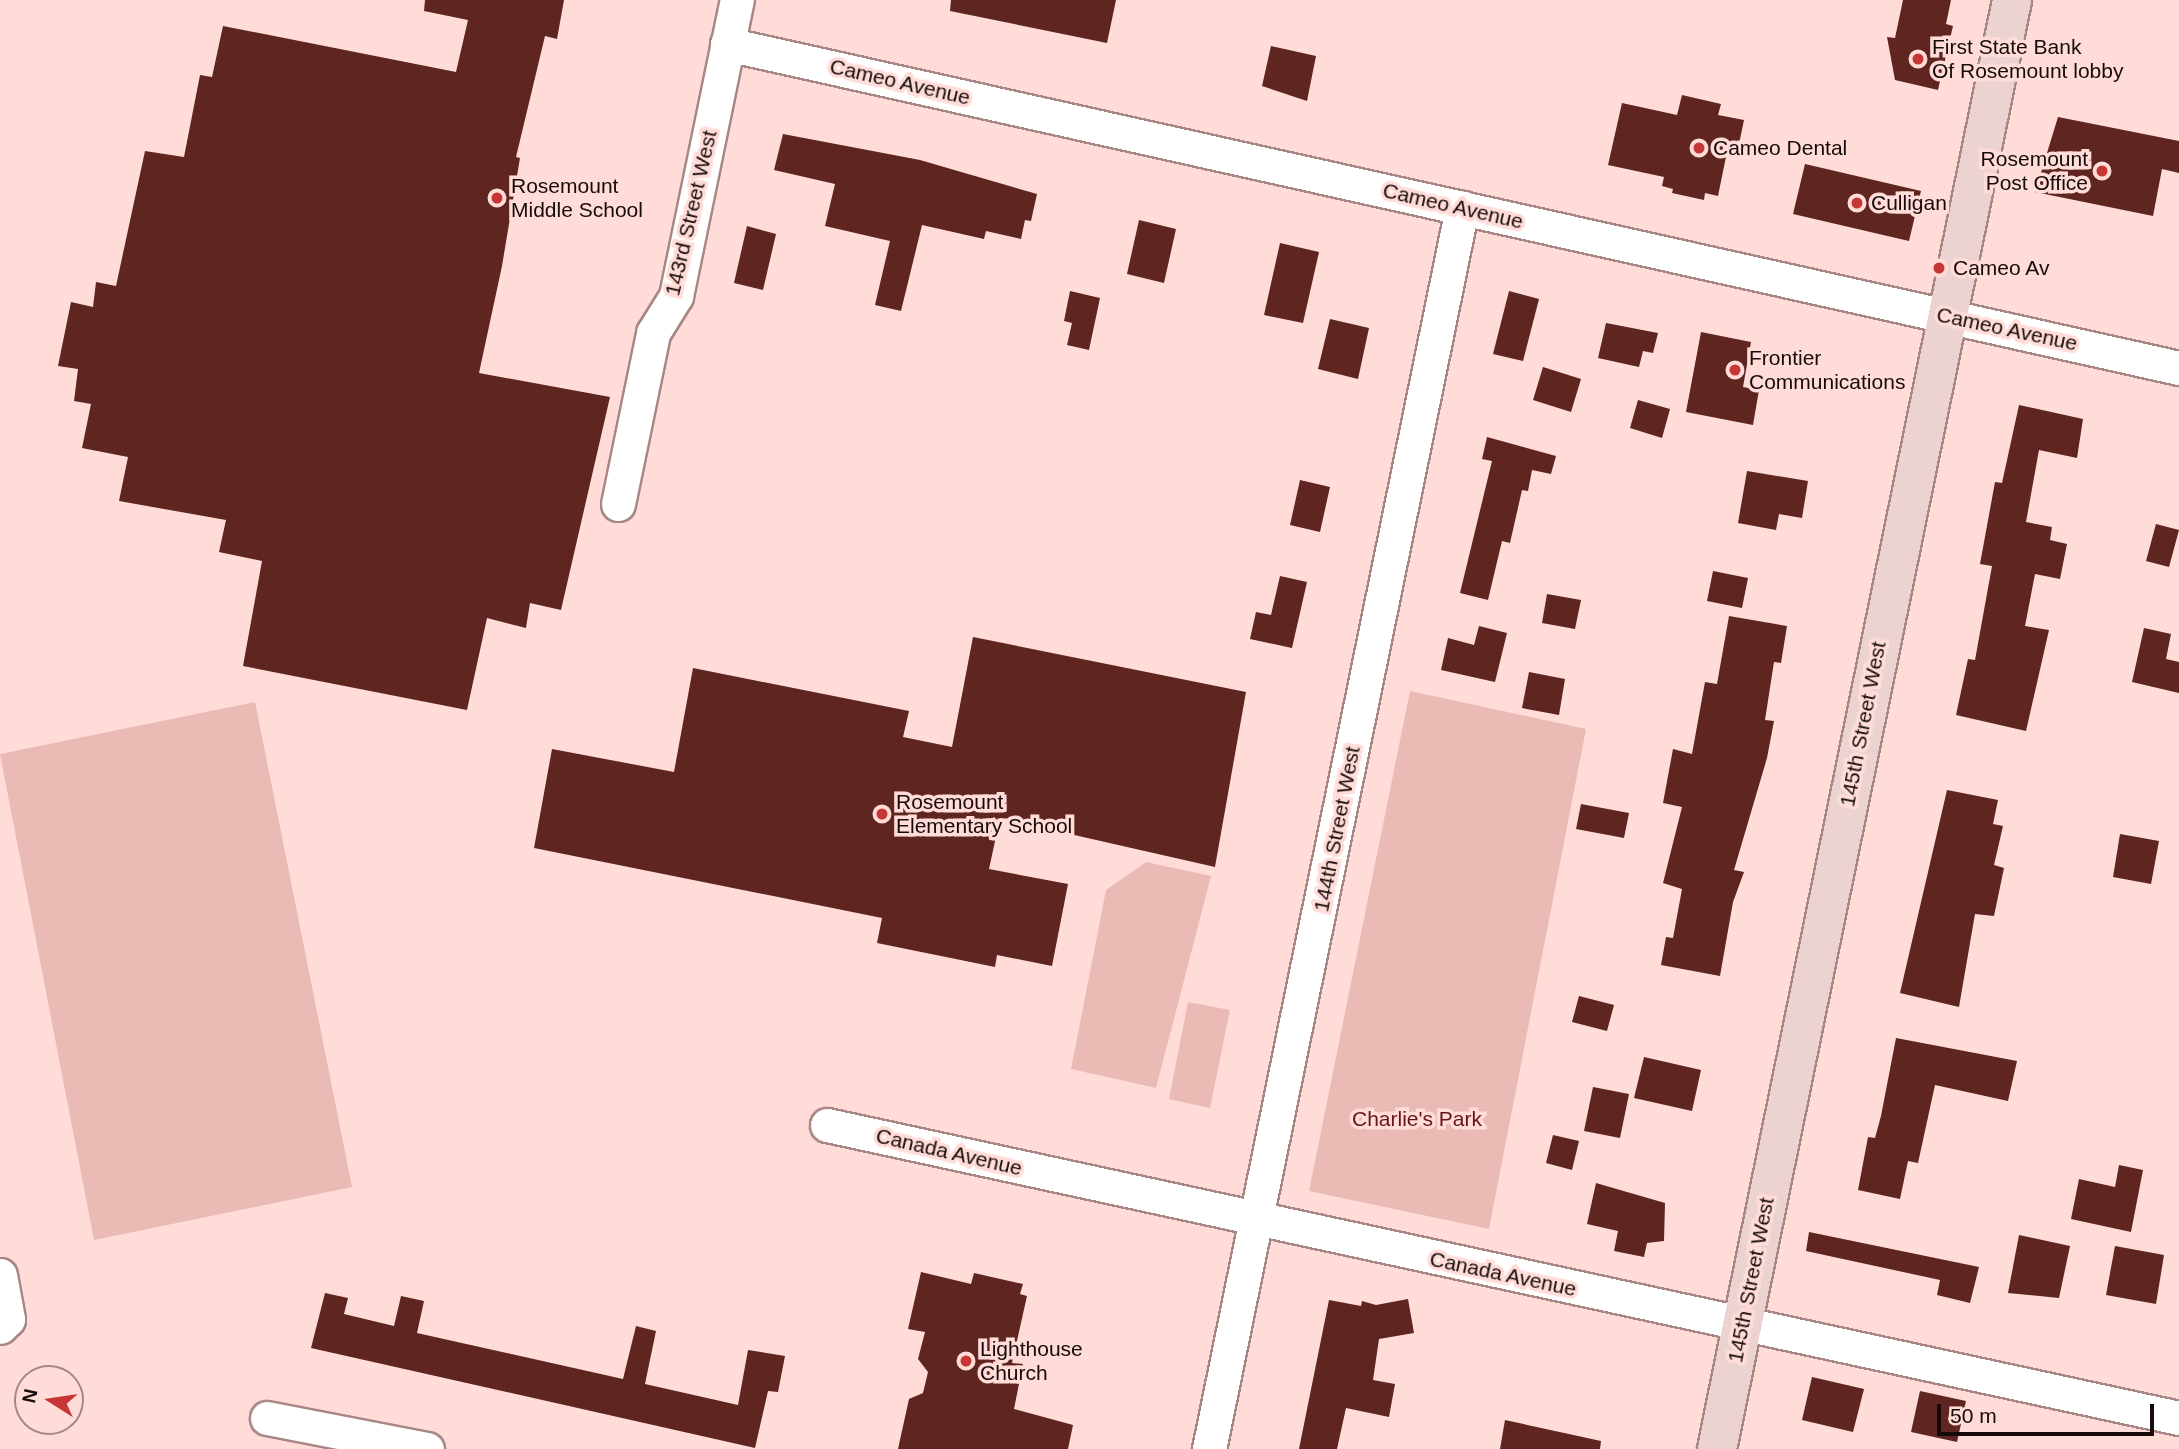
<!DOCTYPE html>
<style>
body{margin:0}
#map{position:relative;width:2179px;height:1449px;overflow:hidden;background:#ffdcd8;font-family:Helvetica,sans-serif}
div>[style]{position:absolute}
.green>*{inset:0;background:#eabab4}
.building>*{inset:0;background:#5e2521}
.roads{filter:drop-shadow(2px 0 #a78784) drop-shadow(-2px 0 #a78784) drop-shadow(0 2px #a78784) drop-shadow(0 -2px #a78784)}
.street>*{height:33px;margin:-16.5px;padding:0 16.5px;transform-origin:16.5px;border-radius:16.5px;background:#fff}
.secondary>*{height:38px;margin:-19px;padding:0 19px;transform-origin:19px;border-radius:19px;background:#ecd3d1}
.dots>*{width:19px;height:19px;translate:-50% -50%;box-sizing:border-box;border:4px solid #ffdcd8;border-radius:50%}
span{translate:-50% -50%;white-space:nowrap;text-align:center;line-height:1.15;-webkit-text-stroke:7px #ffdcd8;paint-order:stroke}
.poi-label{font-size:21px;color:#160b0a}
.left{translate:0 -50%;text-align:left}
.right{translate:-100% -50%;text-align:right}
.street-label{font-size:21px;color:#160b0a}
.park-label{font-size:21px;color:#671616}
.north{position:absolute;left:14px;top:1365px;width:70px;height:70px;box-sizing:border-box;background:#ffdcd8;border:2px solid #a28886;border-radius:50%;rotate:282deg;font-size:19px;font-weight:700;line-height:28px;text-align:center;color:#160b0a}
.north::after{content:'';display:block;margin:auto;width:24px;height:32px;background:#c53635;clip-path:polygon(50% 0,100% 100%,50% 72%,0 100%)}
.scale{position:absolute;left:1937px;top:1404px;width:217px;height:32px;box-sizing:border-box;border:4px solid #160b0a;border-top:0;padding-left:9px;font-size:21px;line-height:24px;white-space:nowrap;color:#160b0a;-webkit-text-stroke:5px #ffdcd8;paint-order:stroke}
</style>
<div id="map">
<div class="green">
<div style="clip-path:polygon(1410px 691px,1586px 729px,1489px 1229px,1309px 1191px)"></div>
<div style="clip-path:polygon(255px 702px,352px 1187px,94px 1240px,0 754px)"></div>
<div style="clip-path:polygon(1146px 862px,1211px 876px,1156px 1088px,1071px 1069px,1106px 890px)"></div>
<div style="clip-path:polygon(1188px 1002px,1230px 1010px,1210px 1108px,1169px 1099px)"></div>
</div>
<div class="building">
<div style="clip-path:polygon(425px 0,564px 0,557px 39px,545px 36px,516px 157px,520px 158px,502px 266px,479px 373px,610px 397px,561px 610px,530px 603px,526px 628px,487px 618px,467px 710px,243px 666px,262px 561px,219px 552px,226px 520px,119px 501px,128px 457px,82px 448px,91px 404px,74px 401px,78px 369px,58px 366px,71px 302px,93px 307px,96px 282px,116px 286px,145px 151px,184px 157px,200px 75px,212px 77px,223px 26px,456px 72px,468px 20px,424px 11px)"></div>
<div style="clip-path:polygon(951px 0,1116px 0,1107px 43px,950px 11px)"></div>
<div style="clip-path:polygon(1903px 0,1951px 0,1946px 24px,1953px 26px,1938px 90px,1895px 80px,1887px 37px,1895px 38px)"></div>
<div style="clip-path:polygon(1271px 46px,1316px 56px,1307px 101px,1262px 86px)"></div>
<div style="clip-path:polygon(1682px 95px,1721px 104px,1718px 115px,1744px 120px,1738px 149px,1728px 147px,1718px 196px,1705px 193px,1704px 200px,1672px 193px,1673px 189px,1662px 186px,1664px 177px,1608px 165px,1622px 103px,1677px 115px)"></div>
<div style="clip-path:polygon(2058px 117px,2179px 141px,2179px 173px,2162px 169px,2153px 216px,2035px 192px)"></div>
<div style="clip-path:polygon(783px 134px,920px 160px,1037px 194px,1031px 221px,1025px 220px,1021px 239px,986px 231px,984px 239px,922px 225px,901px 311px,875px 305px,890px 241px,825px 226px,835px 184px,774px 170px)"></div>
<div style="clip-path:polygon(1805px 164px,1921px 191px,1909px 241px,1793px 214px)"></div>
<div style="clip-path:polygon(1139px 220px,1176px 229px,1164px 283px,1127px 274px)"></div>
<div style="clip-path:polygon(747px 226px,776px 234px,763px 290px,734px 283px)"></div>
<div style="clip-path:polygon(1280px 243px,1319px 252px,1303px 323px,1264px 315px)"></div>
<div style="clip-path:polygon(1070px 291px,1100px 298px,1089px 350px,1067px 345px,1072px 323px,1064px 321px)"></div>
<div style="clip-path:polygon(1509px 291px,1539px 299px,1523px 361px,1493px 354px)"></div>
<div style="clip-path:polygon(1330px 319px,1369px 328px,1358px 379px,1318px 369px)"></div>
<div style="clip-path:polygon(1606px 323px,1658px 333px,1653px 353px,1643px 351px,1639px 367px,1598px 358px)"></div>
<div style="clip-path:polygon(1701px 332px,1751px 342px,1743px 387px,1759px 390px,1753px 425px,1686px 412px)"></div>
<div style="clip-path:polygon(1543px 367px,1581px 379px,1571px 412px,1533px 400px)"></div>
<div style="clip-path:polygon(1638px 400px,1670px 409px,1662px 438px,1630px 428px)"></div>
<div style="clip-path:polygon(2019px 405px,2083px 419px,2077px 458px,2039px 450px,2026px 522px,2052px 527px,2050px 540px,2067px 544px,2060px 579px,2035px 574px,2025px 626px,2049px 630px,2026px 731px,1956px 715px,1968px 659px,1975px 660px,1992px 566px,1980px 564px,1995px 482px,2002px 483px)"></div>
<div style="clip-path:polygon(1487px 437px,1556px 456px,1551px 474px,1532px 470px,1528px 491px,1522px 490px,1510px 543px,1502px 541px,1488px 600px,1460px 593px,1492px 461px,1482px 459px)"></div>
<div style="clip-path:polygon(1747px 471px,1808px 481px,1802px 518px,1779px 514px,1776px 530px,1738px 523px)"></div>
<div style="clip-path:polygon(1300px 480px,1330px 487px,1320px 532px,1290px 525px)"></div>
<div style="clip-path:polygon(2156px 524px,2179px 530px,2169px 567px,2146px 561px)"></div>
<div style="clip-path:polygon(1713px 571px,1748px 578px,1742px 608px,1707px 601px)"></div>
<div style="clip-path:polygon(1280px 576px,1307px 582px,1292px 648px,1250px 639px,1256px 612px,1271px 615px)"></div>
<div style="clip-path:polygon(1547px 594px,1581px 600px,1575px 629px,1542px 623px)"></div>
<div style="clip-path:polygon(1729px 616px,1787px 626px,1781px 663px,1774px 662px,1765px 720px,1774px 721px,1767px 758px,1734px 870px,1744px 872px,1733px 902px,1720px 976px,1661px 965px,1666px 937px,1673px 938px,1682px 889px,1663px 883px,1682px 807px,1663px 803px,1673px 749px,1692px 754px,1705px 682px,1717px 684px)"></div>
<div style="clip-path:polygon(1479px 626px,1507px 633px,1495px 682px,1441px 670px,1448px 638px,1474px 645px)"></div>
<div style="clip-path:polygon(2144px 628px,2171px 634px,2166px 659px,2179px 662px,2179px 693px,2132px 682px)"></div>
<div style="clip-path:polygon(973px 637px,1246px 692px,1215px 867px,1000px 818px,989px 869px,1068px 884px,1052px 966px,997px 955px,995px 967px,877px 943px,882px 918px,534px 848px,552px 749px,674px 772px,693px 668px,909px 711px,903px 737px,952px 747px)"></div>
<div style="clip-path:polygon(1529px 672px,1565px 679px,1559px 715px,1522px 708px)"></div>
<div style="clip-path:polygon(1947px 790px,1998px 800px,1993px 824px,2003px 826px,1994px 865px,2004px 868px,1994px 916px,1975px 914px,1959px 1007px,1900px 993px)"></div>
<div style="clip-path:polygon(1581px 804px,1629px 813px,1624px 838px,1576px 829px)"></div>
<div style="clip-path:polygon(2120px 834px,2159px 841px,2151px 884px,2113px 877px)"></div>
<div style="clip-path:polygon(1579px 996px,1614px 1005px,1607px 1031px,1572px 1022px)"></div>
<div style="clip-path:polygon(1896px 1038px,2017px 1061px,2008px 1101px,1935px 1085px,1918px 1163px,1908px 1161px,1900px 1199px,1858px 1190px,1868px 1137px,1875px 1138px,1881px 1116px)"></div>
<div style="clip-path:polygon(1644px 1057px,1701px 1070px,1692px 1111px,1634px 1098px)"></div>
<div style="clip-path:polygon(1593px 1087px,1629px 1094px,1620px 1138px,1584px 1131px)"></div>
<div style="clip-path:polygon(1553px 1135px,1579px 1141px,1572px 1170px,1546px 1163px)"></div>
<div style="clip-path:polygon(2119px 1165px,2143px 1170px,2131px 1232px,2071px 1219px,2079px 1179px,2115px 1187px)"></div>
<div style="clip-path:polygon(1596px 1183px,1665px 1203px,1664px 1241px,1647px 1243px,1644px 1257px,1614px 1251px,1618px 1231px,1587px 1224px)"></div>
<div style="clip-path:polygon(1809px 1232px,1979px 1267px,1970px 1303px,1937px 1295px,1940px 1280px,1806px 1251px)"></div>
<div style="clip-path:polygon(2019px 1235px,2070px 1246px,2059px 1298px,2008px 1293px)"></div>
<div style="clip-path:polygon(2115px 1246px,2164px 1255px,2156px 1304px,2106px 1295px)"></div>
<div style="clip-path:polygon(921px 1272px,971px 1284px,974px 1273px,1023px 1284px,1020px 1294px,1027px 1296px,1012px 1363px,1023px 1364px,1014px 1409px,1073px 1425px,1068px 1449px,898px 1449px,909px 1399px,923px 1393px,928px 1372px,918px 1359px,925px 1332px,908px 1329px)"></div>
<div style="clip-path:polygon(325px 1293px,348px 1298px,344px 1314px,394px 1326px,401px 1296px,424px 1301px,417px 1333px,623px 1379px,636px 1326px,656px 1331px,645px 1384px,738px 1405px,748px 1350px,785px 1356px,778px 1392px,768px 1391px,755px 1448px,311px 1348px)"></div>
<div style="clip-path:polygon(1408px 1299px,1414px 1333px,1379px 1339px,1373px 1380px,1395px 1384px,1389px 1417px,1346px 1408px,1337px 1449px,1299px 1449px,1329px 1300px,1361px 1306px,1362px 1301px,1376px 1305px)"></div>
<div style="clip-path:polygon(1812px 1377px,1864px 1389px,1853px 1432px,1802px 1420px)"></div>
<div style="clip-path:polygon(1920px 1391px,1966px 1401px,1957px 1442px,1911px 1432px)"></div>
<div style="clip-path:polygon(1505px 1420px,1601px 1441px,1600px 1449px,1500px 1449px)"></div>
</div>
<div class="roads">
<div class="street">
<div style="left:727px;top:44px;width:1488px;rotate:12.58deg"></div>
<div style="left:618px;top:504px;width:175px;rotate:-78.4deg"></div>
<div style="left:653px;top:333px;width:44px;rotate:-58.1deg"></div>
<div style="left:676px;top:296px;width:302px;rotate:-78.4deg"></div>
<div style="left:827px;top:1125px;width:1383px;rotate:12.23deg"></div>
<div style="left:0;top:1275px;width:45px;rotate:79.7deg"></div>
<div style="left:8px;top:1319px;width:11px;rotate:135deg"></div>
<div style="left:267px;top:1418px;width:163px;rotate:11deg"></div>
<div style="left:1209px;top:1449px;width:1267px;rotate:-78.48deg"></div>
</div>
<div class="secondary">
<div style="left:1717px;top:1449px;width:1479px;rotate:-78.49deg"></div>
</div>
</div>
<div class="dots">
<div style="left:1918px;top:59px;background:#c53635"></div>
<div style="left:1699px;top:148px;background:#c53635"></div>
<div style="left:2102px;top:171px;background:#c53635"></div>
<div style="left:497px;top:198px;background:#c53635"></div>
<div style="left:1857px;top:203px;background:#c53635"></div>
<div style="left:1939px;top:268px;background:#c53635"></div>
<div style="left:1735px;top:370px;background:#c53635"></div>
<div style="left:882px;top:814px;background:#c53635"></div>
<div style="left:966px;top:1361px;background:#c53635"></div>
</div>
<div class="poi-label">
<span class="left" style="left:1932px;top:59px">First State Bank<br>Of Rosemount lobby</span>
<span class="left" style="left:1713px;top:148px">Cameo Dental</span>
<span class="right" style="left:2088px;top:171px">Rosemount<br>Post Office</span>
<span class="left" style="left:511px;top:198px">Rosemount<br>Middle School</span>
<span class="left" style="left:1871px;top:203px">Culligan</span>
<span class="left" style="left:1953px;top:268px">Cameo Av</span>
<span class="left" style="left:1749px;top:370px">Frontier<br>Communications</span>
<span class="left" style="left:896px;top:814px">Rosemount<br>Elementary School</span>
<span class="left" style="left:980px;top:1361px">Lighthouse<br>Church</span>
</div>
<div class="street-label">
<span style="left:900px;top:82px;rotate:13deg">Cameo Avenue</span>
<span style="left:1453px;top:206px;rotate:13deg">Cameo Avenue</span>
<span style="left:691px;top:213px;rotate:-77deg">143rd Street West</span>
<span style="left:2007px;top:329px;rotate:12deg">Cameo Avenue</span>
<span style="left:1863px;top:724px;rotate:-79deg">145th Street West</span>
<span style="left:1337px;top:829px;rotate:-79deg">144th Street West</span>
<span style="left:949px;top:1152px;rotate:13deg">Canada Avenue</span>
<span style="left:1503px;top:1274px;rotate:12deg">Canada Avenue</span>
<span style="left:1751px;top:1280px;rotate:-79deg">145th Street West</span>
</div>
<div class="park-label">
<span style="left:1417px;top:1119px">Charlie's Park</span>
</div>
<div class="north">N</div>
<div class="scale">50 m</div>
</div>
